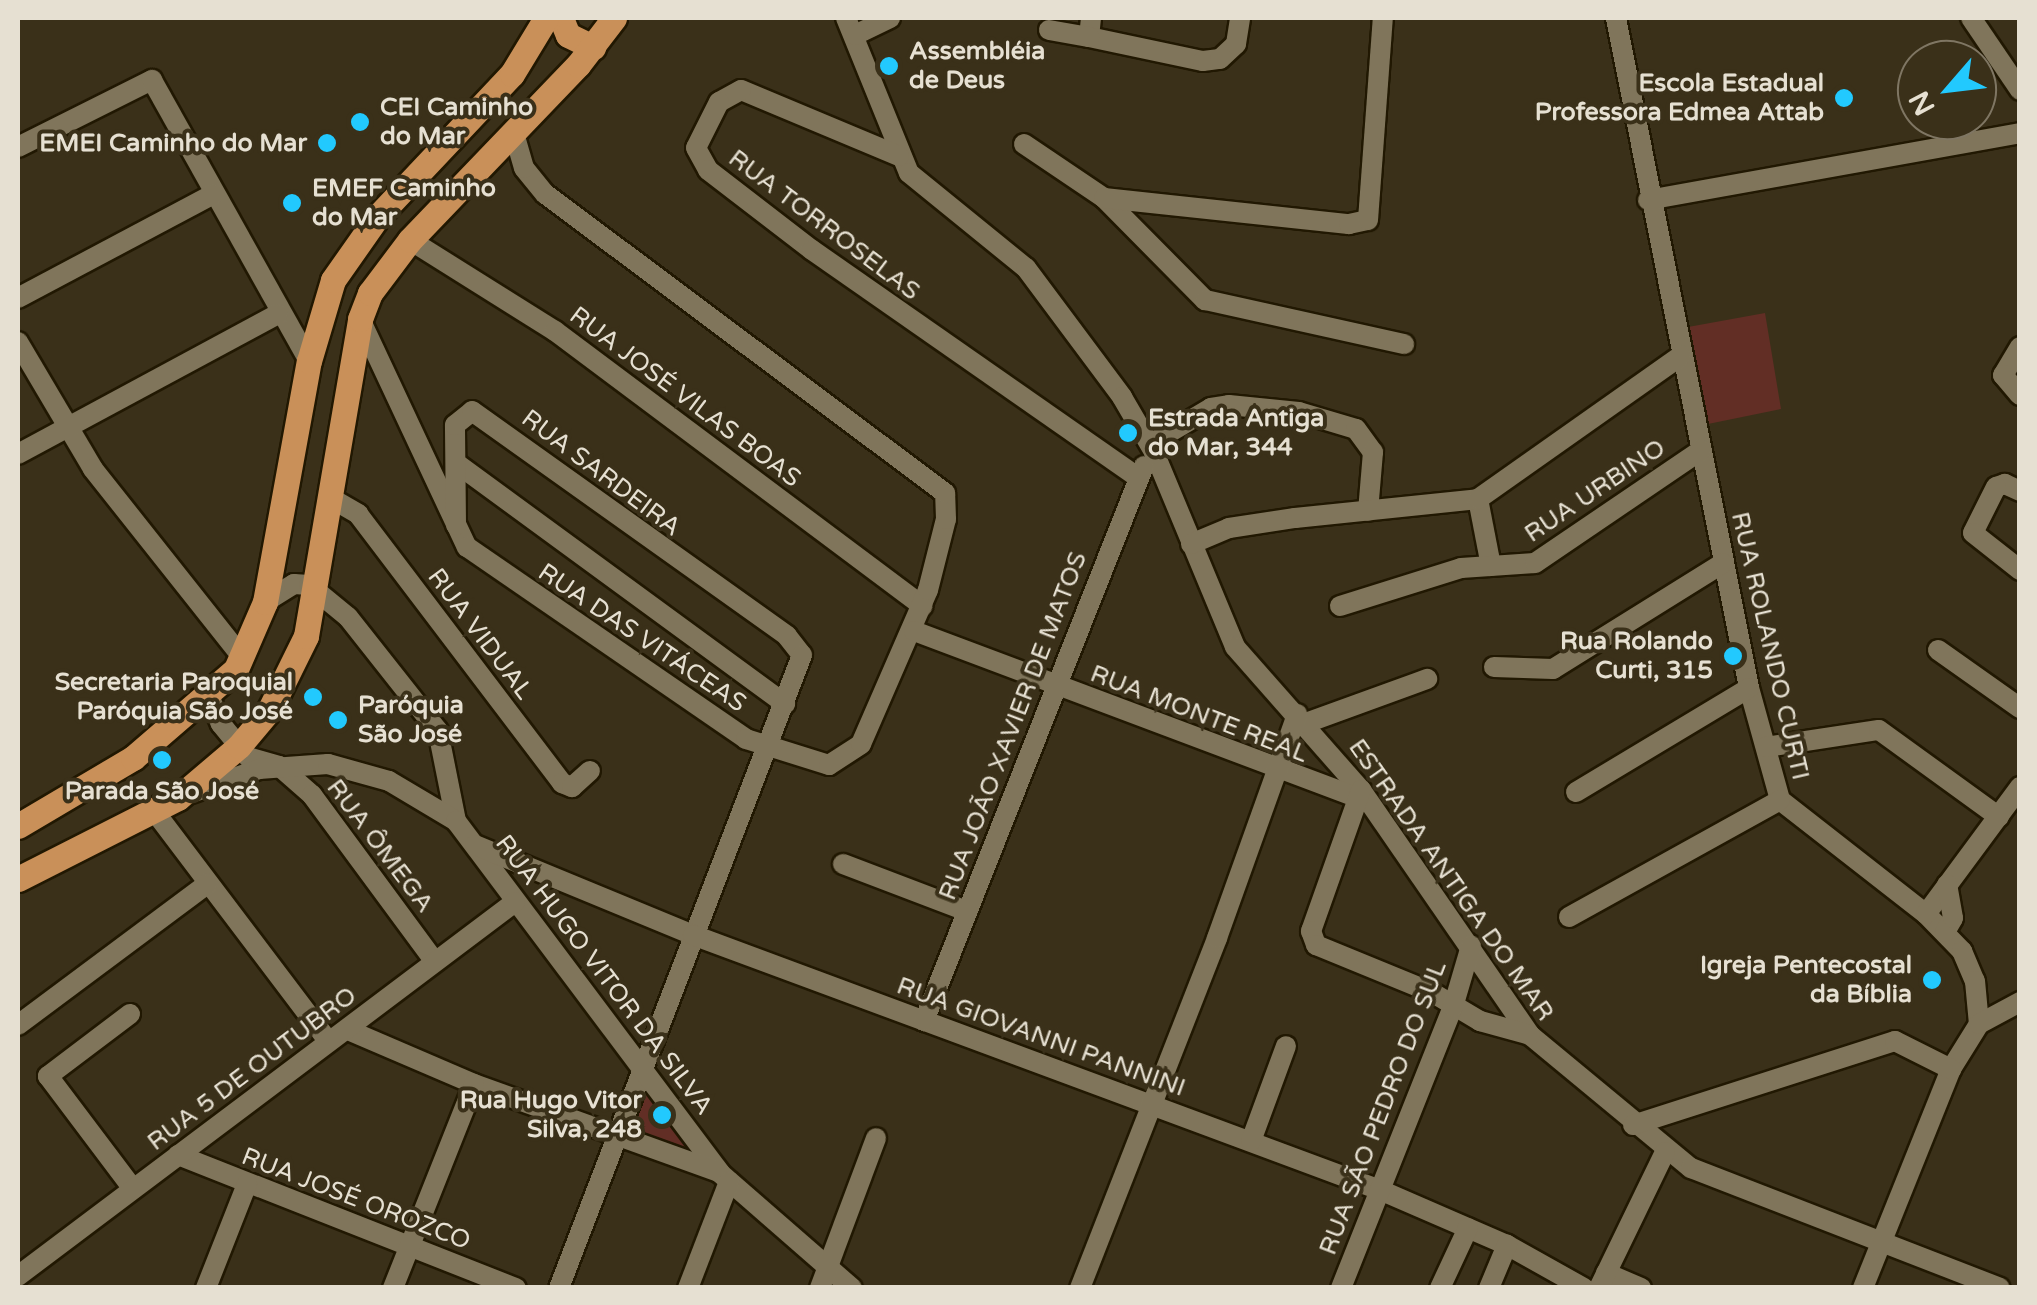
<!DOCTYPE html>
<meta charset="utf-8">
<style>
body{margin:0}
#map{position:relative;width:2037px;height:1305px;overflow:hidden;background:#3a3019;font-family:"Varela Round",sans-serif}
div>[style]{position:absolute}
.green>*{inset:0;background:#622e25}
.roads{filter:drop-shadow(2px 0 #211802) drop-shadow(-2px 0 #211802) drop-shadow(0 2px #211802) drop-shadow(0 -2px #211802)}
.minor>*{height:20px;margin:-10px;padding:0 10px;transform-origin:10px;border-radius:10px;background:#80755b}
.major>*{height:25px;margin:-12.5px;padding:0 12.5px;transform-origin:12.5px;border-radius:12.5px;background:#c99059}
.dots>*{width:28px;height:28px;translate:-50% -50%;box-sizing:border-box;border:5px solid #3a3019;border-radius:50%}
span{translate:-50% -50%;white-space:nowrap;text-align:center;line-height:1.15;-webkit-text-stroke:8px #3a3019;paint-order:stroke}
.poi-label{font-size:25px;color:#e6e0d2;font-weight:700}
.left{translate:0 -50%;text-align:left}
.right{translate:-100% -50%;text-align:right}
.street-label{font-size:25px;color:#e6e0d2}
.frame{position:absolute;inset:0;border:20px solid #e6e0d2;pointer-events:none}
.north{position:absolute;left:1897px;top:40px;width:100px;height:100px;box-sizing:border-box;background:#3a3019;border:2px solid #7f7663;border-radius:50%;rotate:242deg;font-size:28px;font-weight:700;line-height:40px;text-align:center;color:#e6e0d2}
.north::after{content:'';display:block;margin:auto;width:35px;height:45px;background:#22c9fe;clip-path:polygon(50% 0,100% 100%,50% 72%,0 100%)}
</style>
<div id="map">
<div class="green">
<div style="clip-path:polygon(1765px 313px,1781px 409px,1708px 424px,1688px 327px)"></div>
<div style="clip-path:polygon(648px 1089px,699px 1147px,692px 1159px,628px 1128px)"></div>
</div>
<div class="roads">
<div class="minor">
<div style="left:846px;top:18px;width:167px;rotate:67.9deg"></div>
<div style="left:909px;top:173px;width:151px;rotate:39.1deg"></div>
<div style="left:1026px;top:268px;width:161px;rotate:53.3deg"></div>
<div style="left:1122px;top:397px;width:64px;rotate:59.8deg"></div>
<div style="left:1154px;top:452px;width:211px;rotate:67.4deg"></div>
<div style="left:1235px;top:647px;width:191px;rotate:48.6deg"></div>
<div style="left:1361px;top:790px;width:298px;rotate:55.4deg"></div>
<div style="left:1530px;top:1035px;width:209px;rotate:39.6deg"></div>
<div style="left:1691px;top:1168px;width:331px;rotate:21.2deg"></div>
<div style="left:1091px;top:18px;width:19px;rotate:96deg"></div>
<div style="left:1089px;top:37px;width:116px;rotate:11.9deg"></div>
<div style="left:1203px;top:61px;width:17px;rotate:-7deg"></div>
<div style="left:1220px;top:59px;width:22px;rotate:-43deg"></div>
<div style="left:1236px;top:44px;width:26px;rotate:-81deg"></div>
<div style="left:1616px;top:18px;width:683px;rotate:78.77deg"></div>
<div style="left:1749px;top:688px;width:116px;rotate:74.5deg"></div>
<div style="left:1780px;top:800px;width:185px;rotate:38deg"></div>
<div style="left:1926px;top:914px;width:52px;rotate:45.8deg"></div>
<div style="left:1962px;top:951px;width:33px;rotate:67deg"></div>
<div style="left:1975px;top:981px;width:43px;rotate:84.7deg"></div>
<div style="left:1979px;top:1024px;width:53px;rotate:121.9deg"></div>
<div style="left:1951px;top:1069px;width:236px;rotate:111.9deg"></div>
<div style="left:1971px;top:18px;width:87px;rotate:55.8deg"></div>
<div style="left:1049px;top:30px;width:41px;rotate:9.9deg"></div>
<div style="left:855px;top:35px;width:39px;rotate:-26deg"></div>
<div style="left:1024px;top:144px;width:97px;rotate:34deg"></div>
<div style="left:1104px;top:198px;width:144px;rotate:45.3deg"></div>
<div style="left:1205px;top:300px;width:204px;rotate:12.5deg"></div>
<div style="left:18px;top:147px;width:150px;rotate:-26.6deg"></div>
<div style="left:152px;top:80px;width:322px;rotate:60.8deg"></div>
<div style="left:899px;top:156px;width:171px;rotate:-157.3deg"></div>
<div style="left:741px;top:90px;width:25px;rotate:151deg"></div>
<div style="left:719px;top:102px;width:51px;rotate:116.6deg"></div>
<div style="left:696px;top:148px;width:25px;rotate:61deg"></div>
<div style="left:708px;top:170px;width:131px;rotate:37.6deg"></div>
<div style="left:812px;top:250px;width:395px;rotate:34.9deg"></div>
<div style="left:1104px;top:198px;width:246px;rotate:6.1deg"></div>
<div style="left:1349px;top:224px;width:19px;rotate:-12deg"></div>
<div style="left:1368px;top:220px;width:203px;rotate:-85.8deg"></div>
<div style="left:1648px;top:200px;width:378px;rotate:-10.2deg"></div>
<div style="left:410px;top:240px;width:171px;rotate:32.1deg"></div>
<div style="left:555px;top:331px;width:459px;rotate:36.8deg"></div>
<div style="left:18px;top:298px;width:222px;rotate:-28deg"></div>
<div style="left:360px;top:319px;width:252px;rotate:64.9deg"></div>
<div style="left:467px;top:547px;width:339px;rotate:34.5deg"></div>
<div style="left:746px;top:739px;width:87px;rotate:17.4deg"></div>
<div style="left:829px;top:765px;width:38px;rotate:-33deg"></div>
<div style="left:861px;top:744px;width:168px;rotate:-66.5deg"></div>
<div style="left:928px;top:590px;width:73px;rotate:-75.8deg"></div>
<div style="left:946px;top:519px;width:26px;rotate:-92deg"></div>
<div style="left:945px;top:493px;width:499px;rotate:-143.2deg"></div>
<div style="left:545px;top:194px;width:33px;rotate:-129deg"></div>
<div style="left:524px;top:168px;width:37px;rotate:-106deg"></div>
<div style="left:18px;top:342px;width:147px;rotate:59.4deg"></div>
<div style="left:93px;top:469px;width:241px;rotate:51.6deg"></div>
<div style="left:2020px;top:347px;width:33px;rotate:121deg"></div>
<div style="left:2003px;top:375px;width:26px;rotate:50deg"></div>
<div style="left:1150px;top:444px;width:71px;rotate:-30.5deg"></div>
<div style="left:1211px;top:408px;width:18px;rotate:-9deg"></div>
<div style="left:1229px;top:405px;width:70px;rotate:5.7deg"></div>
<div style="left:1299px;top:412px;width:59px;rotate:16.6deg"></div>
<div style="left:1356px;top:429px;width:29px;rotate:54deg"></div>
<div style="left:1373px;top:452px;width:59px;rotate:94.8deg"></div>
<div style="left:18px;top:454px;width:295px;rotate:-28.3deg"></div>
<div style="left:456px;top:463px;width:408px;rotate:36.2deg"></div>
<div style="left:2020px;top:491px;width:17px;rotate:-155deg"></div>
<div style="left:2005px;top:484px;width:9px;rotate:162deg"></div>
<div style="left:1996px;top:487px;width:51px;rotate:116.6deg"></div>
<div style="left:1973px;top:533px;width:60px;rotate:38.2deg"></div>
<div style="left:329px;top:497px;width:34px;rotate:30deg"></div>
<div style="left:358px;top:514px;width:338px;rotate:52.8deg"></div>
<div style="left:562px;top:783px;width:11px;rotate:22deg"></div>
<div style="left:572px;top:787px;width:24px;rotate:-42deg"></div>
<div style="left:1478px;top:499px;width:68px;rotate:79deg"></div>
<div style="left:456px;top:525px;width:100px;rotate:-90.6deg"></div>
<div style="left:455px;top:425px;width:22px;rotate:-39deg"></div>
<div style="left:472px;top:411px;width:387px;rotate:35.5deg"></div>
<div style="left:787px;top:636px;width:24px;rotate:52deg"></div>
<div style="left:802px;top:655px;width:678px;rotate:111deg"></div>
<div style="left:1191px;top:544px;width:41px;rotate:-22.8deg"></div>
<div style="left:1229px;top:528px;width:67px;rotate:-8.6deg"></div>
<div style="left:1295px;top:518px;width:184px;rotate:-5.9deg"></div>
<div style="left:1478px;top:499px;width:248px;rotate:-35.2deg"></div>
<div style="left:265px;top:602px;width:34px;rotate:-32deg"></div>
<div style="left:294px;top:584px;width:15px;rotate:4deg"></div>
<div style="left:309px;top:585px;width:50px;rotate:39.4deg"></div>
<div style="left:348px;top:617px;width:145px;rotate:51.7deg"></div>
<div style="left:438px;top:731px;width:92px;rotate:78.7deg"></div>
<div style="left:1340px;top:606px;width:127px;rotate:-17.4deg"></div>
<div style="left:1461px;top:568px;width:74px;rotate:-3.9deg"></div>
<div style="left:1535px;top:563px;width:201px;rotate:-34.2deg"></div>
<div style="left:914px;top:631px;width:471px;rotate:20.6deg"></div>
<div style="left:1938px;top:650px;width:100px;rotate:35.3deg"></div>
<div style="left:1494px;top:667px;width:59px;rotate:1.9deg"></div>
<div style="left:1553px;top:669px;width:200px;rotate:-31.9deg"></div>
<div style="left:209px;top:696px;width:30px;rotate:67deg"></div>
<div style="left:221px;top:724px;width:43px;rotate:50.7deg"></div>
<div style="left:248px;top:757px;width:32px;rotate:16deg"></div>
<div style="left:279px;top:766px;width:44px;rotate:41.3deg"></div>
<div style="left:312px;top:795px;width:207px;rotate:53.6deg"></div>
<div style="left:1306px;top:723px;width:129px;rotate:-20deg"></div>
<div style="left:1766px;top:747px;width:114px;rotate:-8.6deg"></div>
<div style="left:1879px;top:730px;width:148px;rotate:35.9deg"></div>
<div style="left:1361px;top:790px;width:150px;rotate:109.5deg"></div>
<div style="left:1311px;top:931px;width:15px;rotate:70deg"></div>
<div style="left:1316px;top:945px;width:126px;rotate:22.3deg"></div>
<div style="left:1433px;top:993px;width:55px;rotate:30.8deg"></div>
<div style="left:1480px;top:1021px;width:52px;rotate:15.6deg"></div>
<div style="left:1576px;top:792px;width:202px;rotate:-31deg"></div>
<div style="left:191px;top:793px;width:72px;rotate:-19.4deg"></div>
<div style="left:259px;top:769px;width:69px;rotate:-4.1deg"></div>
<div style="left:328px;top:764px;width:63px;rotate:15.6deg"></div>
<div style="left:389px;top:781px;width:78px;rotate:30.8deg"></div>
<div style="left:456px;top:821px;width:440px;rotate:53.1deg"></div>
<div style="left:720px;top:1173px;width:175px;rotate:41.1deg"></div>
<div style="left:155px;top:812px;width:288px;rotate:52.9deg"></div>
<div style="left:475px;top:845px;width:236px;rotate:22.4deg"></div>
<div style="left:693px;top:935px;width:733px;rotate:20.36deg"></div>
<div style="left:1380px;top:1190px;width:138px;rotate:23.4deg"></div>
<div style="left:1507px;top:1245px;width:88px;rotate:29.2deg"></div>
<div style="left:843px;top:864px;width:133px;rotate:20.8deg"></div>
<div style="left:1926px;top:914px;width:158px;rotate:-53.5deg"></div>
<div style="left:1569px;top:917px;width:241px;rotate:-29deg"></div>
<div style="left:1945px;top:932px;width:16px;rotate:-60deg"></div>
<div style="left:1953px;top:918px;width:34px;rotate:-100deg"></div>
<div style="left:130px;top:1014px;width:103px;rotate:142.9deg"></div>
<div style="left:48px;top:1076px;width:141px;rotate:53deg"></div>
<div style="left:924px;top:1021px;width:597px;rotate:-68.38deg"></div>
<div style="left:1979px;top:1024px;width:47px;rotate:-28.2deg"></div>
<div style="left:18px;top:1025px;width:236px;rotate:-36.7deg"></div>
<div style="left:348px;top:1030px;width:137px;rotate:23.2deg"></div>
<div style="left:474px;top:1084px;width:260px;rotate:19.8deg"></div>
<div style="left:1633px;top:1125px;width:275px;rotate:-17.8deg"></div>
<div style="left:1895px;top:1041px;width:63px;rotate:26.6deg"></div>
<div style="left:1251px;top:1141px;width:101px;rotate:-69.8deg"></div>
<div style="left:178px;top:1155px;width:363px;rotate:21.5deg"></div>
<div style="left:1606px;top:1273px;width:38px;rotate:23deg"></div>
<div style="left:18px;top:1276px;width:622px;rotate:-36.96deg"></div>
<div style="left:206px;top:1288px;width:112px;rotate:-68.5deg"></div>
<div style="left:393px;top:1288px;width:219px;rotate:-68.3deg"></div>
<div style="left:688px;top:1288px;width:114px;rotate:-68.9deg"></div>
<div style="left:820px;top:1288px;width:160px;rotate:-69.5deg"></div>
<div style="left:1080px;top:1288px;width:376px;rotate:-68.6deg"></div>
<div style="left:1217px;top:938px;width:238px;rotate:-70.3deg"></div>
<div style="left:1341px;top:1288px;width:302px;rotate:-68.3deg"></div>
<div style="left:1453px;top:1007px;width:64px;rotate:-73.6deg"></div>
<div style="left:1440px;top:1288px;width:66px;rotate:-65deg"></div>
<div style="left:1489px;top:1288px;width:47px;rotate:-67.3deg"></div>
<div style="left:1599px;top:1288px;width:151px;rotate:-64.1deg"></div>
</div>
<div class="major">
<div style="left:561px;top:18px;width:18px;rotate:68deg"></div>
<div style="left:568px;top:35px;width:28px;rotate:26deg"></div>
<div style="left:18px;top:826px;width:134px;rotate:-30.6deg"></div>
<div style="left:133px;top:758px;width:136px;rotate:-40.8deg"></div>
<div style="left:236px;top:669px;width:73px;rotate:-66.6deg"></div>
<div style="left:265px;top:602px;width:245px;rotate:-79.7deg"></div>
<div style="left:309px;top:361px;width:84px;rotate:-73.5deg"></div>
<div style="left:333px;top:280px;width:78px;rotate:-54.9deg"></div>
<div style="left:378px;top:216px;width:195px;rotate:-46.7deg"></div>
<div style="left:512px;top:74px;width:66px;rotate:-58.7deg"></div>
<div style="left:18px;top:879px;width:179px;rotate:-26.9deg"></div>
<div style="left:178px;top:798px;width:80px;rotate:-40.4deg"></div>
<div style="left:239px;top:746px;width:48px;rotate:-50deg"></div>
<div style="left:270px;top:709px;width:81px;rotate:-63.7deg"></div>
<div style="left:306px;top:636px;width:322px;rotate:-80.3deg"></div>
<div style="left:360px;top:319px;width:28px;rotate:-69deg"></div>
<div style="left:370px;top:293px;width:66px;rotate:-53deg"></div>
<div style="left:410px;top:240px;width:243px;rotate:-46.2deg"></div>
<div style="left:578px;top:65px;width:59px;rotate:-52.5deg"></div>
</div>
</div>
<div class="dots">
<div style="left:889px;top:66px;background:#22c9fe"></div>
<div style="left:1844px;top:98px;background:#22c9fe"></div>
<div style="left:360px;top:122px;background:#22c9fe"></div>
<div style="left:327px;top:143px;background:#22c9fe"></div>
<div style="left:292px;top:203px;background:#22c9fe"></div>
<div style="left:1128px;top:433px;background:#22c9fe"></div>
<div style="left:1733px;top:656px;background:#22c9fe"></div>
<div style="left:313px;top:697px;background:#22c9fe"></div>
<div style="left:338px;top:720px;background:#22c9fe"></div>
<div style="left:162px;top:760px;background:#22c9fe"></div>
<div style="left:1932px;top:980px;background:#22c9fe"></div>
<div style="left:662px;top:1115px;background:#22c9fe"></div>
</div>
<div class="poi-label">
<span class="left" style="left:909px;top:66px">Assembléia<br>de Deus</span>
<span class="right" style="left:1824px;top:98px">Escola Estadual<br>Professora Edmea Attab</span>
<span class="left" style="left:380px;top:122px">CEI Caminho<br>do Mar</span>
<span class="right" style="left:307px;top:143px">EMEI Caminho do Mar</span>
<span class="left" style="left:312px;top:203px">EMEF Caminho<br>do Mar</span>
<span class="left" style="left:1148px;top:433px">Estrada Antiga<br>do Mar, 344</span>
<span class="right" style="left:1713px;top:656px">Rua Rolando<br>Curti, 315</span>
<span class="right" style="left:293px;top:697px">Secretaria Paroquial<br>Paróquia São José</span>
<span class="left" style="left:358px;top:720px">Paróquia<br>São José</span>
<span style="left:162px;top:791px">Parada São José</span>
<span class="right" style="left:1912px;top:980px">Igreja Pentecostal<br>da Bíblia</span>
<span class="right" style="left:642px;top:1115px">Rua Hugo Vitor<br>Silva, 248</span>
</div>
<div class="street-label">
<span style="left:824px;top:225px;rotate:37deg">RUA TORROSELAS</span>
<span style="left:685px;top:397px;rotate:37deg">RUA JOSÉ VILAS BOAS</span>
<span style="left:601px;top:473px;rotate:37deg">RUA SARDEIRA</span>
<span style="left:1595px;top:491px;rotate:-34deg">RUA URBINO</span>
<span style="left:480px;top:634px;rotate:53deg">RUA VIDUAL</span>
<span style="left:642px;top:638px;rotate:34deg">RUA DAS VITÁCEAS</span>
<span style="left:1770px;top:646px;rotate:77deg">RUA ROLANDO CURTI</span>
<span style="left:1199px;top:714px;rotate:21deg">RUA MONTE REAL</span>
<span style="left:1013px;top:726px;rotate:-69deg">RUA JOÃO XAVIER DE MATOS</span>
<span style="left:380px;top:846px;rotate:53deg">RUA ÔMEGA</span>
<span style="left:1451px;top:880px;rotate:55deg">ESTRADA ANTIGA DO MAR</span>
<span style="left:604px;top:975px;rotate:53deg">RUA HUGO VITOR DA SILVA</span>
<span style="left:1041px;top:1037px;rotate:20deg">RUA GIOVANNI PANNINI</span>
<span style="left:252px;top:1069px;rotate:-37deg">RUA 5 DE OUTUBRO</span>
<span style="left:1383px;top:1108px;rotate:-69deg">RUA SÃO PEDRO DO SUL</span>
<span style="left:356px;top:1199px;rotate:21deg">RUA JOSÉ OROZCO</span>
</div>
<div class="frame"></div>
<div class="north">N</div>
</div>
